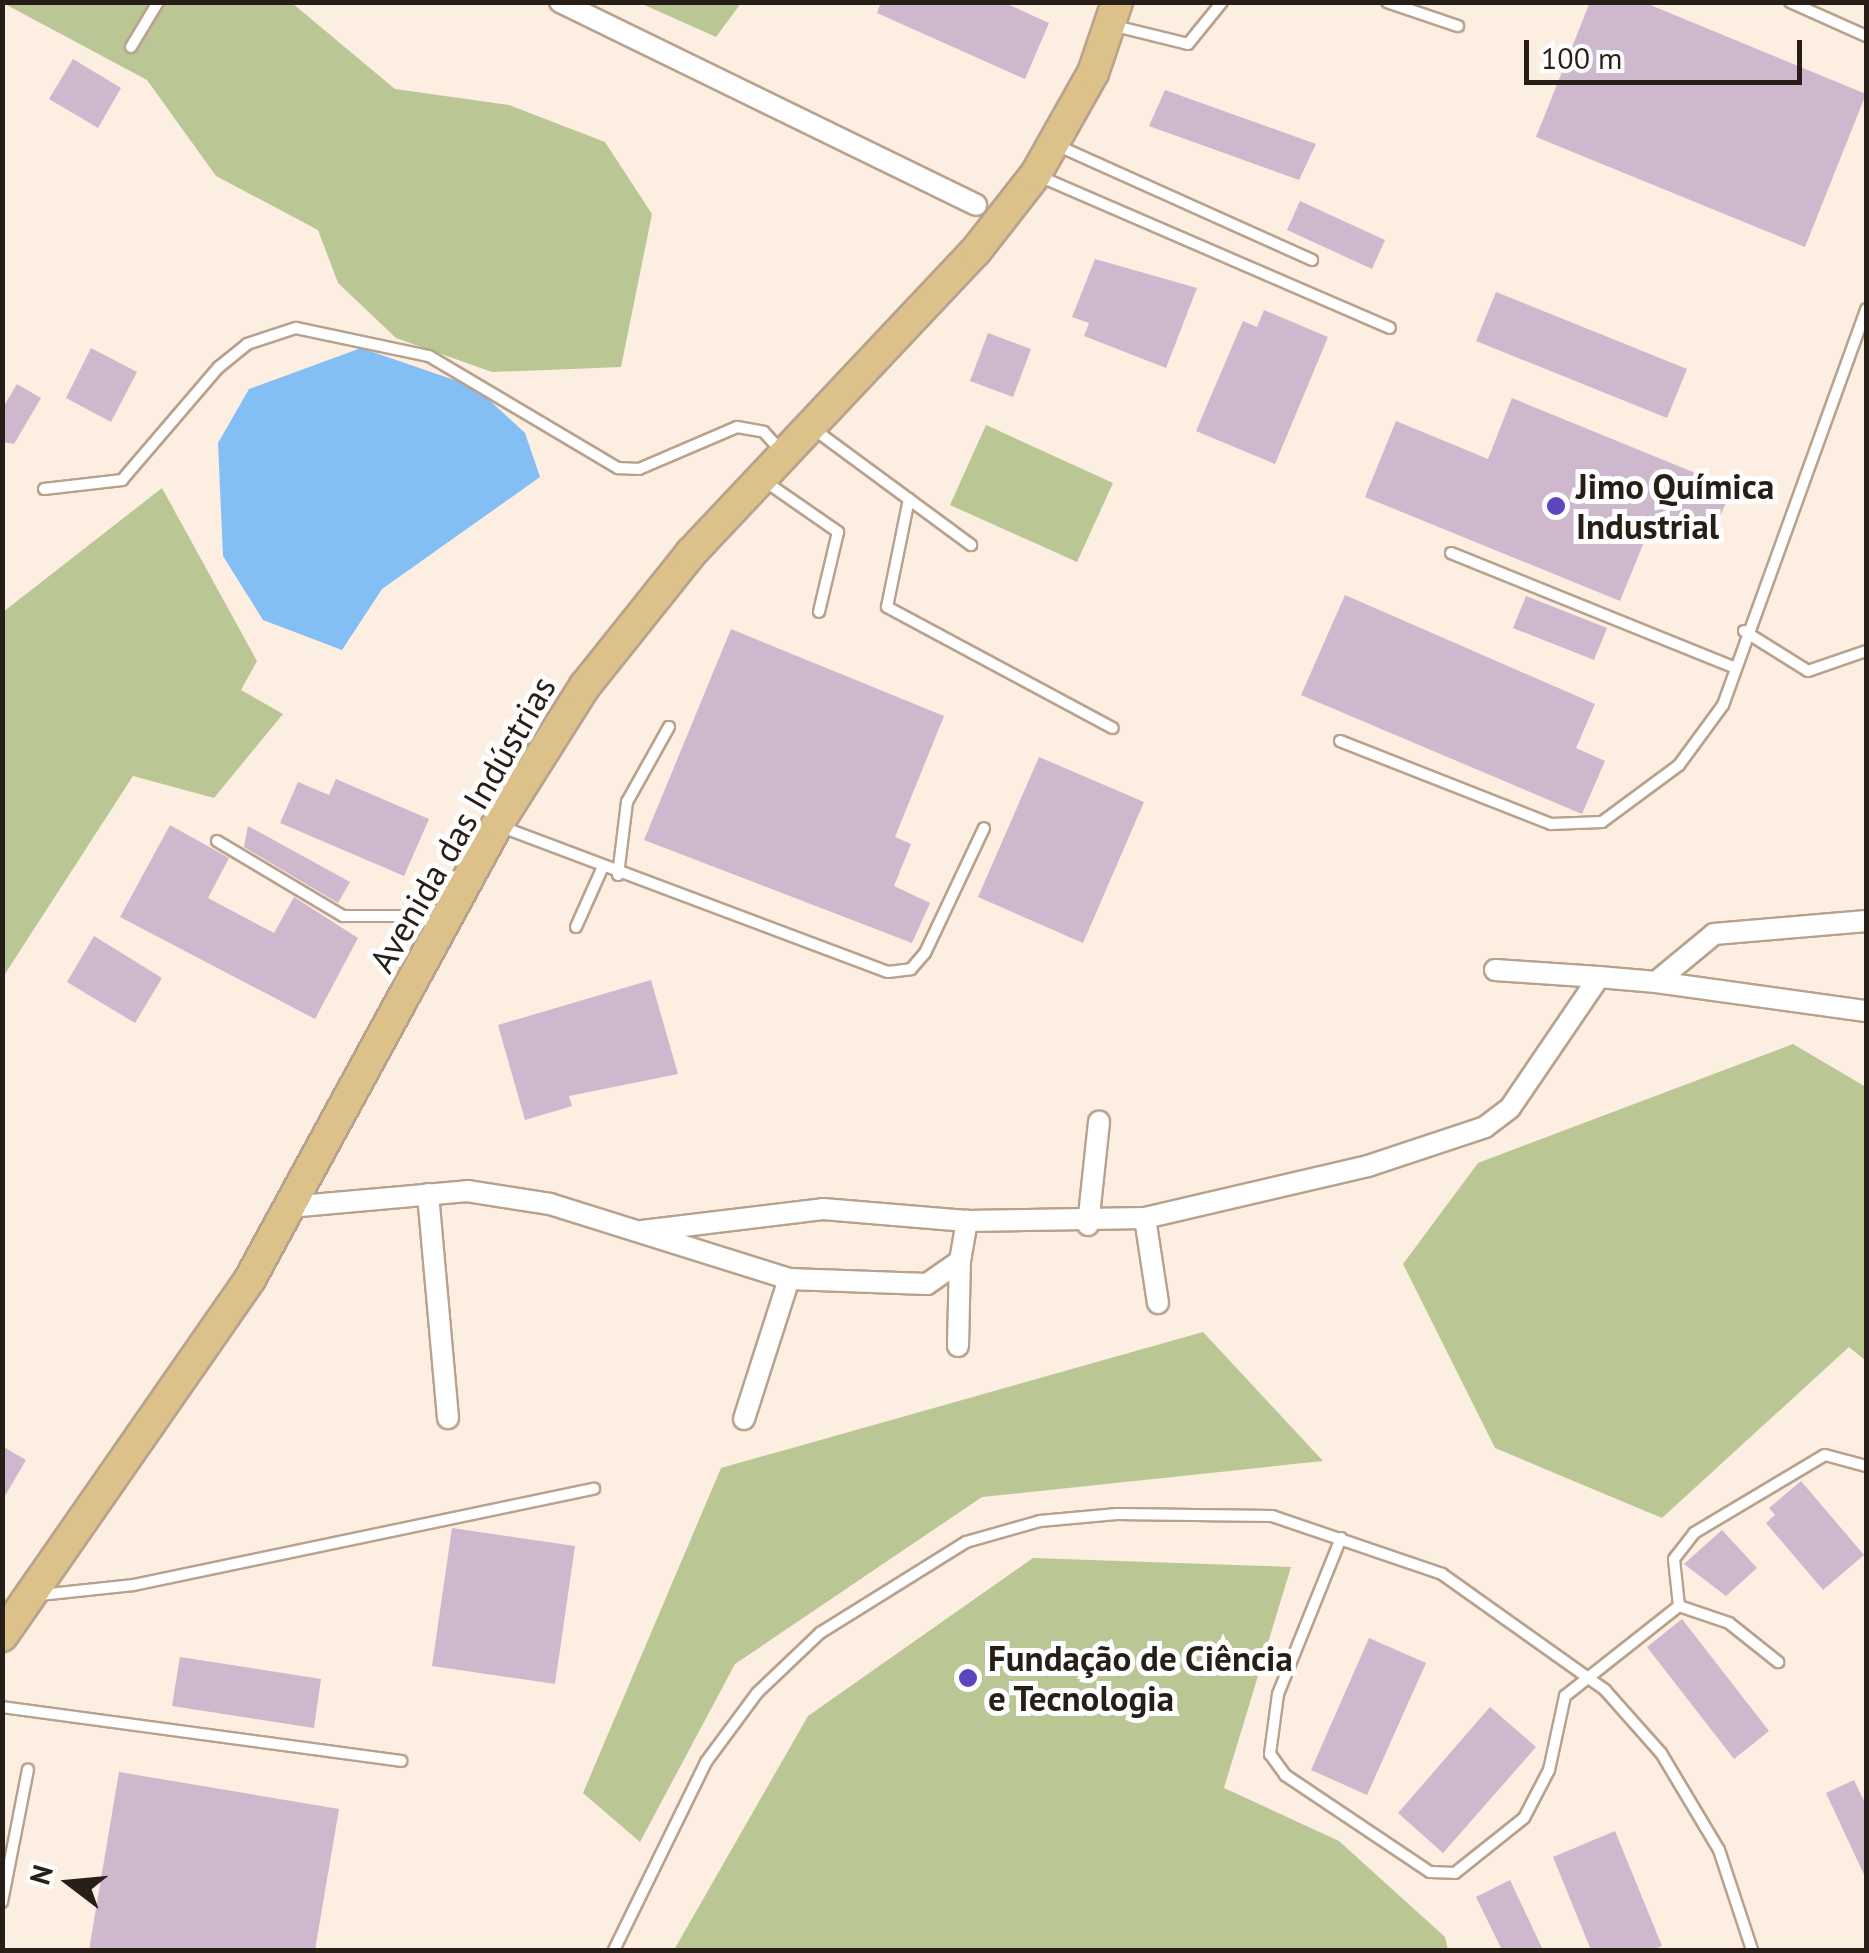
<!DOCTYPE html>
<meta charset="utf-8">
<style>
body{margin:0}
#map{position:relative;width:1869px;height:1953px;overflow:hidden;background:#fceee1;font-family:"PT Sans",sans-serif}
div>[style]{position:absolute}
.green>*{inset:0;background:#bac795}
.water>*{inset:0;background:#83bff5}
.building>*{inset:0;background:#cdb8ce}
.roads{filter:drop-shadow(2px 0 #b8a28e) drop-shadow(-2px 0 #b8a28e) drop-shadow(0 2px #b8a28e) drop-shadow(0 -2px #b8a28e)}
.service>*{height:10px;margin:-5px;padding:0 5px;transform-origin:5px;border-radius:5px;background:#fff}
.minor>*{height:20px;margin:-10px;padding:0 10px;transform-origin:10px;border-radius:10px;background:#fff}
.primary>*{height:30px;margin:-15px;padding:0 15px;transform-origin:15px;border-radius:15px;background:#dcc18a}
.dots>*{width:28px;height:28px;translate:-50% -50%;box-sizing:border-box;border:5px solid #fefefe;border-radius:50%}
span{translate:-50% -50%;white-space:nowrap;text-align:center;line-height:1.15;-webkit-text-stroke:10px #fefefe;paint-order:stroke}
.poi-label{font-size:35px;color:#271f17;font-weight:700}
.left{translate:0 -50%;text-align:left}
.street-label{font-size:35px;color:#271f17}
.frame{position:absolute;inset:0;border:5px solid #271f17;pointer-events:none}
.north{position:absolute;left:20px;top:1833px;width:100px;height:100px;-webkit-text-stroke:8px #fefefe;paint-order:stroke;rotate:286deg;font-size:28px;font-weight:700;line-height:40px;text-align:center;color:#271f17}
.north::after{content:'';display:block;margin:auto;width:35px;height:45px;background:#271f17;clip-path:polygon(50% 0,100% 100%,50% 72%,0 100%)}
.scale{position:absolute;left:1524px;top:40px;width:278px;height:45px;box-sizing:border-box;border:5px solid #271f17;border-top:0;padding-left:12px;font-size:30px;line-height:35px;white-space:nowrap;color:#271f17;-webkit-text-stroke:8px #fefefe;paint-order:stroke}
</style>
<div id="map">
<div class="green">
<div style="clip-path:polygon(3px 3px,292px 3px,395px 89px,509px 105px,605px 142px,652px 214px,621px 367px,492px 372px,396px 338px,338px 283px,318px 230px,216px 176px,147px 80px)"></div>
<div style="clip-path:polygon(640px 3px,741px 3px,716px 37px)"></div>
<div style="clip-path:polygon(986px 425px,1113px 483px,1077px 562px,950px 505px)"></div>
<div style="clip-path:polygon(162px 488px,257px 661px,241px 690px,283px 714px,214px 798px,133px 776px,3px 977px,3px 612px)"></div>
<div style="clip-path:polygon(1793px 1044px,1866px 1087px,1866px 1361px,1849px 1347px,1662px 1518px,1495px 1448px,1403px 1264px,1478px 1163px)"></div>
<div style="clip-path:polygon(1203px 1332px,1323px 1461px,982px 1497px,735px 1664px,640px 1842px,583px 1793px,721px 1468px)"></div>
<div style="clip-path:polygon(1033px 1558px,1291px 1567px,1224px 1788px,1339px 1841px,1445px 1937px,1448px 1950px,674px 1950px,808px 1716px)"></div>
</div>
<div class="water">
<div style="clip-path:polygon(361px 348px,475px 387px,525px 433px,540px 477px,382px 589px,342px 650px,263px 620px,223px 556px,218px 443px,249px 389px)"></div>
</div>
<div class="building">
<div style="clip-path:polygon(881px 2px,1003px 2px,1049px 23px,1025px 79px,877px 13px)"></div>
<div style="clip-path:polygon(1590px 2px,1643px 2px,1866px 94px,1805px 247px,1536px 137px)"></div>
<div style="clip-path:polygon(73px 59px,121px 88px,98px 128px,49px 99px)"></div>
<div style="clip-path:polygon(1165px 90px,1316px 144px,1299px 180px,1149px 126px)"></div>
<div style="clip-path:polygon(1300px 201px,1385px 240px,1372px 269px,1287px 230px)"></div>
<div style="clip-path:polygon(1095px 259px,1197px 288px,1166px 368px,1084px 336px,1089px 323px,1072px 317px)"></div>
<div style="clip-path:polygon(1496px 292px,1687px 369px,1667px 418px,1476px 341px)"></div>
<div style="clip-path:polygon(1264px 310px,1328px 337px,1275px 464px,1196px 431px,1243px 321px,1257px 327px)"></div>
<div style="clip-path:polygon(988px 333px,1031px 349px,1013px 397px,970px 381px)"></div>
<div style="clip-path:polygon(91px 348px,137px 372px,111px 422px,66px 398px)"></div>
<div style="clip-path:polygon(17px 384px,41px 398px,14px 444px,2px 442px,2px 409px)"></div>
<div style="clip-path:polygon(1512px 398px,1732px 488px,1711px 538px,1655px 515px,1620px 601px,1365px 497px,1396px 421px,1488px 459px)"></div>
<div style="clip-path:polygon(1345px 595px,1595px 704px,1576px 748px,1605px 761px,1582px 814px,1301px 695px)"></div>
<div style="clip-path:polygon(1526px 596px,1607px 628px,1594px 660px,1513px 628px)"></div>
<div style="clip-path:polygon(731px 629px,944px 716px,895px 837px,911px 844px,894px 886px,930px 903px,912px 943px,644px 840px)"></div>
<div style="clip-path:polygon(1039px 757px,1144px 802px,1083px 943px,978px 897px)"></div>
<div style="clip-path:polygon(336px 779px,429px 819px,404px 876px,280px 823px,298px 782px,329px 795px)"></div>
<div style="clip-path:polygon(170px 825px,229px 858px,208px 898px,274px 933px,294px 897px,358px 938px,315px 1019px,120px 917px)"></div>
<div style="clip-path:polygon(248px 826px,350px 882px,338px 903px,244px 847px)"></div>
<div style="clip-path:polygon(94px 936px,162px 978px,135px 1023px,67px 982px)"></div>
<div style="clip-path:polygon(651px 980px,678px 1074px,569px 1096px,572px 1106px,525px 1120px,498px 1025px)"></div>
<div style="clip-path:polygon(2px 1446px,26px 1460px,2px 1501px)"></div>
<div style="clip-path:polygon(1801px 1481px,1864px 1555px,1823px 1590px,1766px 1523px,1775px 1515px,1769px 1508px)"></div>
<div style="clip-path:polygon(452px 1528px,575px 1546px,555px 1684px,432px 1666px)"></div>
<div style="clip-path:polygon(1722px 1530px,1757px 1568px,1726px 1596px,1684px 1564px)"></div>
<div style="clip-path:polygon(1682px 1619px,1769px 1731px,1734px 1759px,1647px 1647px)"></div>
<div style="clip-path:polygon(1369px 1638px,1426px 1663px,1367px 1795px,1311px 1770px)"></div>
<div style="clip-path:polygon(180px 1657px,321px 1679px,314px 1728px,172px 1706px)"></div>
<div style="clip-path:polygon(1490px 1707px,1536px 1747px,1443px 1853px,1398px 1813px)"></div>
<div style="clip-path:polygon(119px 1772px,339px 1809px,315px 1950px,89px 1950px)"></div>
<div style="clip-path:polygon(1854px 1780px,1866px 1805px,1866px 1879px,1826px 1793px)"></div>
<div style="clip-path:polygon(1615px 1831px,1662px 1946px,1651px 1950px,1591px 1950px,1553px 1857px)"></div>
<div style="clip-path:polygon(1510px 1880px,1543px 1950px,1502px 1950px,1476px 1897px)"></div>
</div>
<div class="roads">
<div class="service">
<div style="left:1387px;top:2px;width:75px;rotate:18.7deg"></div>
<div style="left:1790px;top:2px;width:83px;rotate:24.1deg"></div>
<div style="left:1111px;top:25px;width:79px;rotate:13.9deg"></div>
<div style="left:1188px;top:44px;width:54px;rotate:-51deg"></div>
<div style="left:131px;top:47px;width:52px;rotate:-59deg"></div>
<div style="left:1054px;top:144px;width:283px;rotate:24.2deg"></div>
<div style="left:1041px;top:177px;width:380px;rotate:23.4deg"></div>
<div style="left:815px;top:430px;width:194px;rotate:36.4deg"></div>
<div style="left:766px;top:482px;width:88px;rotate:34.8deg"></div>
<div style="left:838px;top:532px;width:82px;rotate:103.4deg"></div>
<div style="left:44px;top:489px;width:79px;rotate:-6.6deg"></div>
<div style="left:122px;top:480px;width:149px;rotate:-49.4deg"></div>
<div style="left:219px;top:367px;width:36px;rotate:-39deg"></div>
<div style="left:247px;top:344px;width:52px;rotate:-18.1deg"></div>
<div style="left:296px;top:328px;width:136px;rotate:11.9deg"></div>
<div style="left:429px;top:356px;width:220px;rotate:30.7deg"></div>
<div style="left:618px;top:468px;width:21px;rotate:3deg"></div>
<div style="left:639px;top:469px;width:107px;rotate:-23.2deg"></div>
<div style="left:737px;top:427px;width:27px;rotate:10deg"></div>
<div style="left:764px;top:432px;width:24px;rotate:48deg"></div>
<div style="left:909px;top:499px;width:110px;rotate:101.5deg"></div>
<div style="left:887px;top:607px;width:256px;rotate:28.2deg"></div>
<div style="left:1451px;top:553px;width:306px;rotate:22deg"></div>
<div style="left:1744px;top:631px;width:75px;rotate:32deg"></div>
<div style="left:1808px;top:671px;width:61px;rotate:-19deg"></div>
<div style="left:1340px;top:741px;width:227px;rotate:21.5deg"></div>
<div style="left:1551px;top:824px;width:51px;rotate:-2.2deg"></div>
<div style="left:1602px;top:822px;width:96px;rotate:-36.5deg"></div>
<div style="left:1679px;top:765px;width:74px;rotate:-53.7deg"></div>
<div style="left:1723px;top:705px;width:421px;rotate:-70.1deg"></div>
<div style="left:502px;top:827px;width:412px;rotate:20.6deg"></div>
<div style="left:888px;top:972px;width:23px;rotate:-7deg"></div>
<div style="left:911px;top:969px;width:21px;rotate:-49deg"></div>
<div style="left:925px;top:953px;width:138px;rotate:-64.7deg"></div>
<div style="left:217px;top:841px;width:147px;rotate:30.8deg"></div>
<div style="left:343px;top:916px;width:75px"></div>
<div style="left:418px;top:916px;width:25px;rotate:29deg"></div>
<div style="left:618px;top:875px;width:74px;rotate:-83deg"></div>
<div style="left:627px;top:802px;width:86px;rotate:-60.8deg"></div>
<div style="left:576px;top:927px;width:64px;rotate:-65.9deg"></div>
<div style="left:1341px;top:1538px;width:168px;rotate:112deg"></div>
<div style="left:1278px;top:1694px;width:61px;rotate:97.6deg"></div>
<div style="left:1270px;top:1754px;width:26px;rotate:54deg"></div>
<div style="left:1285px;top:1775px;width:174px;rotate:33.8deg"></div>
<div style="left:1430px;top:1872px;width:25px;rotate:2deg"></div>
<div style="left:1455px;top:1873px;width:88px;rotate:-38.6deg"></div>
<div style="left:1524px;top:1818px;width:54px;rotate:-62.5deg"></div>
<div style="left:1549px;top:1770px;width:76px;rotate:-77.8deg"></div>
<div style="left:1565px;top:1696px;width:145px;rotate:-38.3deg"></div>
<div style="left:1679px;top:1606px;width:53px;rotate:18.8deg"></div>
<div style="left:1729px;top:1623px;width:63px;rotate:38.5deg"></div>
<div style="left:40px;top:1595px;width:94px;rotate:-6.1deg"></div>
<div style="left:133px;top:1585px;width:471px;rotate:-11.8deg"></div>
<div style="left:1679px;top:1606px;width:47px;rotate:-96.1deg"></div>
<div style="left:1674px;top:1559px;width:33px;rotate:-52deg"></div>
<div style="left:1694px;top:1533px;width:152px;rotate:-30.8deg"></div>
<div style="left:1825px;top:1455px;width:42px;rotate:15deg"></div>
<div style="left:2px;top:1707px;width:403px;rotate:7.7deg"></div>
<div style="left:2px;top:1902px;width:135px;rotate:-78.9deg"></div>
<div style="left:614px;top:1950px;width:209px;rotate:-63.9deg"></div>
<div style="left:706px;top:1762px;width:86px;rotate:-53.5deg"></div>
<div style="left:757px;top:1693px;width:87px;rotate:-43.6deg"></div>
<div style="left:820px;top:1633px;width:172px;rotate:-31.9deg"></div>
<div style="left:966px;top:1542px;width:77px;rotate:-15.8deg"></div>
<div style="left:1040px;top:1521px;width:77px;rotate:-5.2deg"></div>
<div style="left:1117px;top:1514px;width:155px;rotate:0.7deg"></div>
<div style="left:1272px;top:1516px;width:180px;rotate:18.8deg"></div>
<div style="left:1442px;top:1574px;width:200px;rotate:35.4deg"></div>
<div style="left:1605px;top:1690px;width:84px;rotate:48.4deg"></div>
<div style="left:1661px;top:1753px;width:113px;rotate:59.1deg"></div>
<div style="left:1719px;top:1850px;width:105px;rotate:71.7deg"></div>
</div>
<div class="minor">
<div style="left:560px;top:2px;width:463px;rotate:26deg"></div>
<div style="left:1495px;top:970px;width:104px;rotate:3.9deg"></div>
<div style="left:1656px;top:982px;width:212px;rotate:7.9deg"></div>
<div style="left:428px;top:1194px;width:225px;rotate:84.9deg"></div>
<div style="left:289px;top:1207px;width:179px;rotate:-5.1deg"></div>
<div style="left:467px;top:1191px;width:84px;rotate:8.9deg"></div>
<div style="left:550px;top:1204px;width:250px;rotate:17.4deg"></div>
<div style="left:789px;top:1279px;width:138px;rotate:2.1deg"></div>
<div style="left:927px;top:1284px;width:40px;rotate:-34.9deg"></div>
<div style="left:960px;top:1261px;width:41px;rotate:-80.1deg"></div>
<div style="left:967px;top:1221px;width:178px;rotate:-1deg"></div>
<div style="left:1145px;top:1218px;width:229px;rotate:-13.1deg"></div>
<div style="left:1368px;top:1166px;width:123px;rotate:-18.4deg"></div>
<div style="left:1485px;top:1127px;width:31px;rotate:-37deg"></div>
<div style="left:1510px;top:1108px;width:158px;rotate:-55.8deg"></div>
<div style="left:1599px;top:977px;width:57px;rotate:5deg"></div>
<div style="left:1656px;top:982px;width:75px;rotate:-39.6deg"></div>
<div style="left:1714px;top:934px;width:153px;rotate:-4.9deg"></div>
<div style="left:1145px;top:1218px;width:86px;rotate:81.3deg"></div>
<div style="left:1088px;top:1225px;width:104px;rotate:-83.9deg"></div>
<div style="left:642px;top:1231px;width:182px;rotate:-6.9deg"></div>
<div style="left:823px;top:1209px;width:144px;rotate:4.8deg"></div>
<div style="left:958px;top:1346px;width:85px;rotate:-88.7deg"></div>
<div style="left:744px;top:1419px;width:147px;rotate:-72.2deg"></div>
</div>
<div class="primary">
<div style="left:2px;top:1636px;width:435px;rotate:-55.2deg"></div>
<div style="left:250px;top:1279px;width:517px;rotate:-61.45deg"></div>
<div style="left:497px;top:825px;width:165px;rotate:-57.7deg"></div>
<div style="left:585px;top:686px;width:170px;rotate:-51.4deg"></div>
<div style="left:691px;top:553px;width:414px;rotate:-46.7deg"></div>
<div style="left:975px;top:252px;width:99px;rotate:-52deg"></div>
<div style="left:1036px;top:174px;width:116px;rotate:-60.6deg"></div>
<div style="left:1093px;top:73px;width:75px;rotate:-71.3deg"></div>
</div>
</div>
<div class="dots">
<div style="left:1556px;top:506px;background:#5d46bf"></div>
<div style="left:968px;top:1678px;background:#5d46bf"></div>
</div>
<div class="poi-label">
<span class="left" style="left:1576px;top:506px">Jimo Química<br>Industrial</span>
<span class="left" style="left:988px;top:1678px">Fundação de Ciência<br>e Tecnologia</span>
</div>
<div class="street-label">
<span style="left:462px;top:824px;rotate:-60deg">Avenida das Indústrias</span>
</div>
<div class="frame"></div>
<div class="north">N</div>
<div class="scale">100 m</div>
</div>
